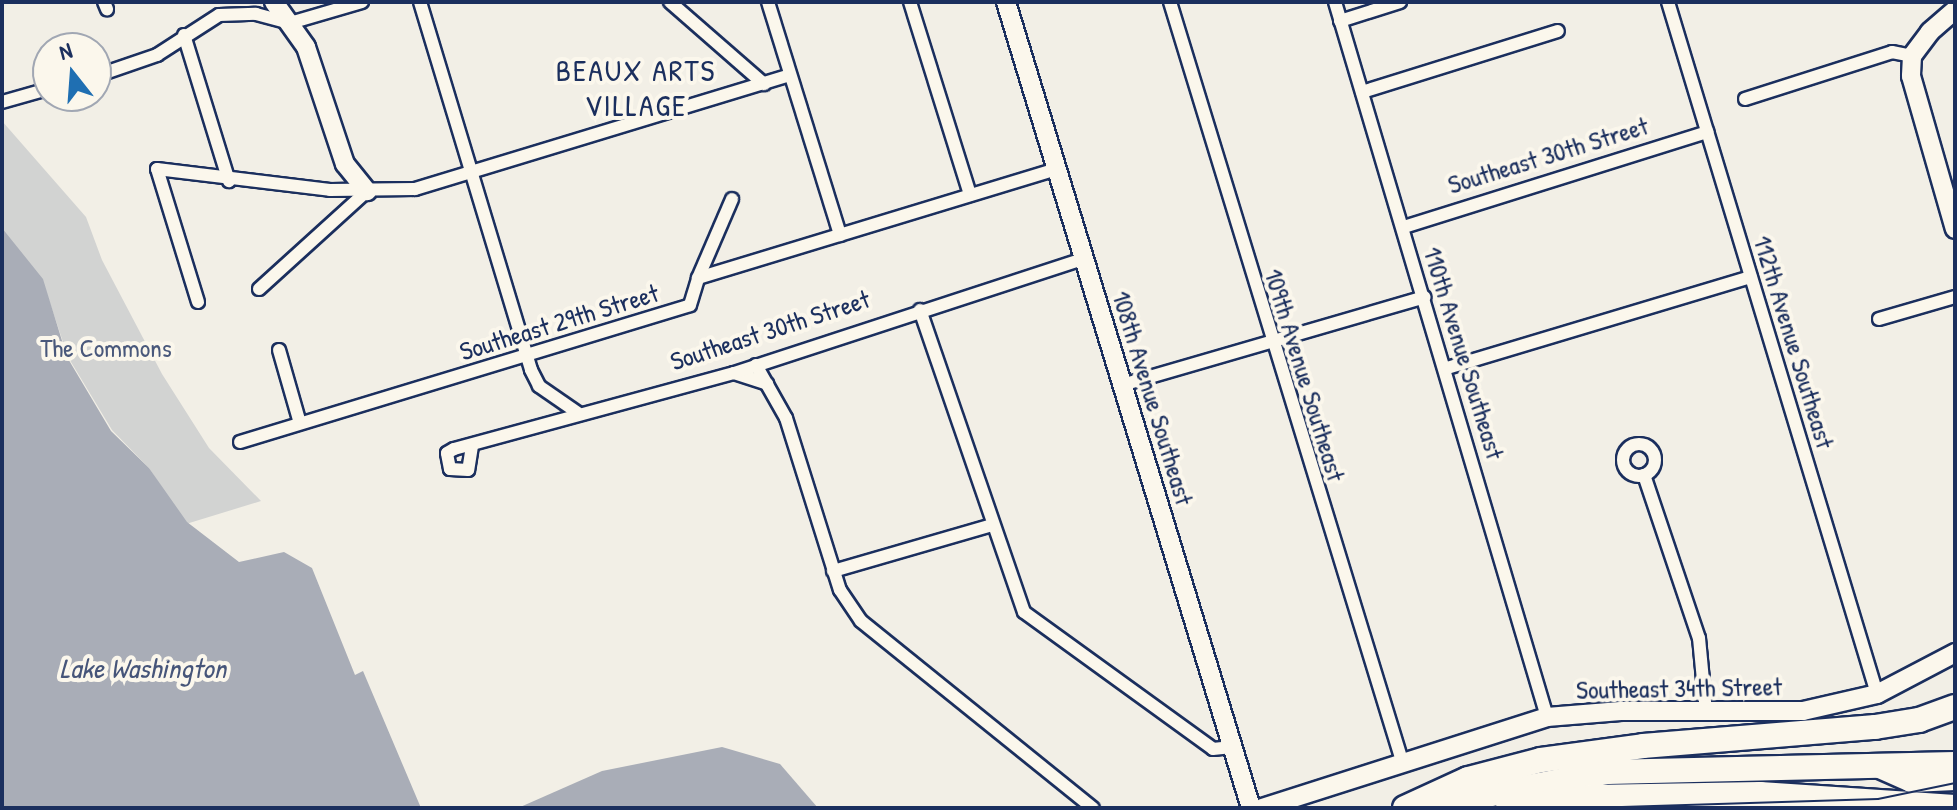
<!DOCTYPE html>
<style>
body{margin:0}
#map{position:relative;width:1957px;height:810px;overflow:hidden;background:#f2efe6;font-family:"Patrick Hand",sans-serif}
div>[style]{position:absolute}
.green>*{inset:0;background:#d2d3d2}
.water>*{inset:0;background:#a9adb7}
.roads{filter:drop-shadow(2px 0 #1b2f5e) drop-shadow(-2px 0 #1b2f5e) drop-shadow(0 2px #1b2f5e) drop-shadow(0 -2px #1b2f5e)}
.street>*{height:12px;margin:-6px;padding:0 6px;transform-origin:6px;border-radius:6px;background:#fbf7ec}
.street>.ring{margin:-6px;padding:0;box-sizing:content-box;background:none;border:12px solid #fbf7ec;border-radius:50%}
.secondary>*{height:18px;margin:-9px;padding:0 9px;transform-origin:9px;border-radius:9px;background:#fbf7ec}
.highway>*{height:24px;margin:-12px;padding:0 12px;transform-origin:12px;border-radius:12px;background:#fbf7ec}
.tram>*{height:2px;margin:-1px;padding:0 1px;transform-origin:1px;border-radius:1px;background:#1b2f5e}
span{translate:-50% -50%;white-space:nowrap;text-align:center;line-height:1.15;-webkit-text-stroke:8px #fbf7ec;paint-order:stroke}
.street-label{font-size:26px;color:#1b2f5e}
.park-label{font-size:26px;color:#49587b}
.water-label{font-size:28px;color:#465579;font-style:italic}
.quarter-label{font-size:30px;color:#1b2f5e;letter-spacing:2px}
.frame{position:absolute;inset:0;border:4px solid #1b2f5e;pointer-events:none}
.north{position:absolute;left:32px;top:32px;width:80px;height:80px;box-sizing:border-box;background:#fbf7ec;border:2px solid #a1a7b3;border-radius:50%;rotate:343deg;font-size:22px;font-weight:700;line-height:32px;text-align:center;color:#1b2f5e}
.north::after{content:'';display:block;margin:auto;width:28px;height:36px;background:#1f6fb2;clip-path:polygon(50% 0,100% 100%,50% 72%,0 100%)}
</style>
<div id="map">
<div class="green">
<div style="clip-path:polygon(2px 121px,86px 217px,102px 260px,162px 374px,209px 448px,261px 501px,186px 524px,149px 468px,112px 430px,68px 357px,42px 279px,2px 229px)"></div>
</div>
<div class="water">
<div style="clip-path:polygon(2px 228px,43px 279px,67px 357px,111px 431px,149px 468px,187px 522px,239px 562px,284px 552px,312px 568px,355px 675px,363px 671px,421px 808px,2px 808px)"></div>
<div style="clip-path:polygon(722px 747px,780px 764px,818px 808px,518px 808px,602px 771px)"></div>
</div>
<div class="roads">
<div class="street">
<div style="left:104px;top:2px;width:8px;rotate:67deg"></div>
<div style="left:420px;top:2px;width:384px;rotate:73.2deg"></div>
<div style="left:531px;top:370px;width:18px;rotate:63deg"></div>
<div style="left:539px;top:386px;width:47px;rotate:34.7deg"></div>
<div style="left:670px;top:2px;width:125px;rotate:41.1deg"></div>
<div style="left:768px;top:2px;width:244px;rotate:72.8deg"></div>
<div style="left:910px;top:2px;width:202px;rotate:72.7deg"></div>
<div style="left:1170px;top:2px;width:794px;rotate:73deg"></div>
<div style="left:1335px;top:2px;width:746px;rotate:73.48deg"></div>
<div style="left:1668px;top:2px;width:723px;rotate:73.19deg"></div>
<div style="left:1340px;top:21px;width:63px;rotate:-17.6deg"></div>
<div style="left:184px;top:35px;width:153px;rotate:72.9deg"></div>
<div style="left:96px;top:76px;width:65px;rotate:-19deg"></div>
<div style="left:157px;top:55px;width:74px;rotate:-32.8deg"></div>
<div style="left:219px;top:15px;width:37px;rotate:-2deg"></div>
<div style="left:256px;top:14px;width:35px;rotate:15deg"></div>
<div style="left:290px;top:23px;width:75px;rotate:-16.3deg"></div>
<div style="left:1362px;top:92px;width:205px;rotate:-17.3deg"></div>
<div style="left:1745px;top:99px;width:154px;rotate:-17.7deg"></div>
<div style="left:1892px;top:52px;width:20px;rotate:11deg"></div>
<div style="left:2px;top:102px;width:48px;rotate:-15.8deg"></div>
<div style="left:1404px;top:227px;width:318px;rotate:-17.4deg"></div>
<div style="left:698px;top:278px;width:86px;rotate:-66.7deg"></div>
<div style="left:259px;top:289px;width:146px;rotate:-42.2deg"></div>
<div style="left:198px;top:302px;width:139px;rotate:-107.1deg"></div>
<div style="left:157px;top:169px;width:174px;rotate:6.9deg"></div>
<div style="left:330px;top:190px;width:85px;rotate:-0.7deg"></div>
<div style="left:415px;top:189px;width:390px;rotate:-16.9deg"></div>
<div style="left:920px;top:310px;width:319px;rotate:71deg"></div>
<div style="left:1024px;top:612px;width:233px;rotate:35.9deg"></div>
<div style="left:1213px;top:749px;width:19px;rotate:-6deg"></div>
<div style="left:1879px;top:319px;width:79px;rotate:-16.1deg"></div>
<div style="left:279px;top:350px;width:76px;rotate:74deg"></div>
<div style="left:756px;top:365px;width:61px;rotate:60.5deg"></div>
<div style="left:786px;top:418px;width:180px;rotate:72.6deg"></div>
<div style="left:840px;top:590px;width:37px;rotate:56deg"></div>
<div style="left:861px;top:621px;width:298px;rotate:38.9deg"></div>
<div style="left:1447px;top:368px;width:317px;rotate:-16.7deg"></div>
<div style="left:734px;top:373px;width:35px;rotate:18deg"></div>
<div style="left:1122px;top:385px;width:315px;rotate:-16.2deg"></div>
<div style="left:240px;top:442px;width:470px;rotate:-16.9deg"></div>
<div style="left:690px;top:305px;width:28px;rotate:-73deg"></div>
<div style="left:698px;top:278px;width:374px;rotate:-16.9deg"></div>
<div class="ring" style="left:1623px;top:444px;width:20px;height:20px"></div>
<div style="left:472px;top:446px;width:24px;rotate:99deg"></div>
<div style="left:468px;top:470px;width:18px;rotate:-177deg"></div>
<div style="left:450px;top:469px;width:16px;rotate:-101deg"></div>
<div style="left:447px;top:453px;width:8px;rotate:-30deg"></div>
<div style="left:454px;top:449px;width:290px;rotate:-15.2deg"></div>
<div style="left:734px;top:373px;width:367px;rotate:-18.1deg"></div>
<div style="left:1644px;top:475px;width:172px;rotate:71.4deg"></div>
<div style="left:1699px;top:638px;width:74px;rotate:84.6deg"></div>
<div style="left:833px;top:571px;width:166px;rotate:-16.1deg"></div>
</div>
<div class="secondary">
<div style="left:274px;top:2px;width:55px;rotate:54.6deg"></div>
<div style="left:306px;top:47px;width:123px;rotate:71.6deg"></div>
<div style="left:345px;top:164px;width:35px;rotate:51deg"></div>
<div style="left:1006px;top:2px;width:842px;rotate:73.09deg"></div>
<div style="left:1955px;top:10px;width:33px;rotate:139deg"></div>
<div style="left:1930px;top:32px;width:30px;rotate:127deg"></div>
<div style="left:1912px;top:56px;width:20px;rotate:93deg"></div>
<div style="left:1911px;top:76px;width:159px;rotate:74deg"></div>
<div style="left:1262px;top:808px;width:299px;rotate:-17.7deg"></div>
<div style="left:1547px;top:717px;width:74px;rotate:-4.6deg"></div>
<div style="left:1621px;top:711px;width:182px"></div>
<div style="left:1803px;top:711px;width:76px;rotate:-12.9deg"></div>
<div style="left:1877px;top:694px;width:88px;rotate:-27.7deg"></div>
</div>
<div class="highway">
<div style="left:1880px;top:766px;width:34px;rotate:24deg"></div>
<div style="left:1911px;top:780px;width:44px;rotate:-2.6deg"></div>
<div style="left:1445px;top:803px;width:165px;rotate:-10.8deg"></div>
<div style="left:1607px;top:772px;width:348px;rotate:-1.3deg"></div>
<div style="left:1405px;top:808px;width:69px;rotate:-24.7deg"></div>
<div style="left:1468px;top:779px;width:75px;rotate:-14.6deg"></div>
<div style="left:1541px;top:760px;width:103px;rotate:-7.8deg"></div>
<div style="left:1643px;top:746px;width:233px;rotate:-4.7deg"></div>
<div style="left:1875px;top:727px;width:45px;rotate:-9deg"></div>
<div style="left:1919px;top:720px;width:38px;rotate:-20deg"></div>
<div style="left:1508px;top:808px;width:86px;rotate:-7.4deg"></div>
<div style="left:1593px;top:797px;width:167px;rotate:-1deg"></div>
<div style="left:1760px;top:794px;width:195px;rotate:3.8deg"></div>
</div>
</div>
<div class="tram">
<div style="left:1590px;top:808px;width:288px;rotate:-1.8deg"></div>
<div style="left:1878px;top:799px;width:79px;rotate:-11.7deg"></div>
</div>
<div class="street-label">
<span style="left:1548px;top:155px;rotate:-17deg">Southeast 30th Street</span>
<span style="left:559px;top:322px;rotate:-17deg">Southeast 29th Street</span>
<span style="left:770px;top:330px;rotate:-18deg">Southeast 30th Street</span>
<span style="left:1794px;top:342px;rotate:73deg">112th Avenue Southeast</span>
<span style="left:1464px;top:353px;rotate:73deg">110th Avenue Southeast</span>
<span style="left:1305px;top:375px;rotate:73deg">109th Avenue Southeast</span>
<span style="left:1153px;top:398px;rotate:73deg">108th Avenue Southeast</span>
<span style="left:1679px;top:688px;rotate:-1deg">Southeast 34th Street</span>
</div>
<div class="park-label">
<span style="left:106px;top:348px">The Commons</span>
</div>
<div class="water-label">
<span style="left:143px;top:668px">Lake Washington</span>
</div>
<div class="quarter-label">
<span style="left:636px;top:87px">BEAUX ARTS<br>VILLAGE</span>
</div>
<div class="frame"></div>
<div class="north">N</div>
</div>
